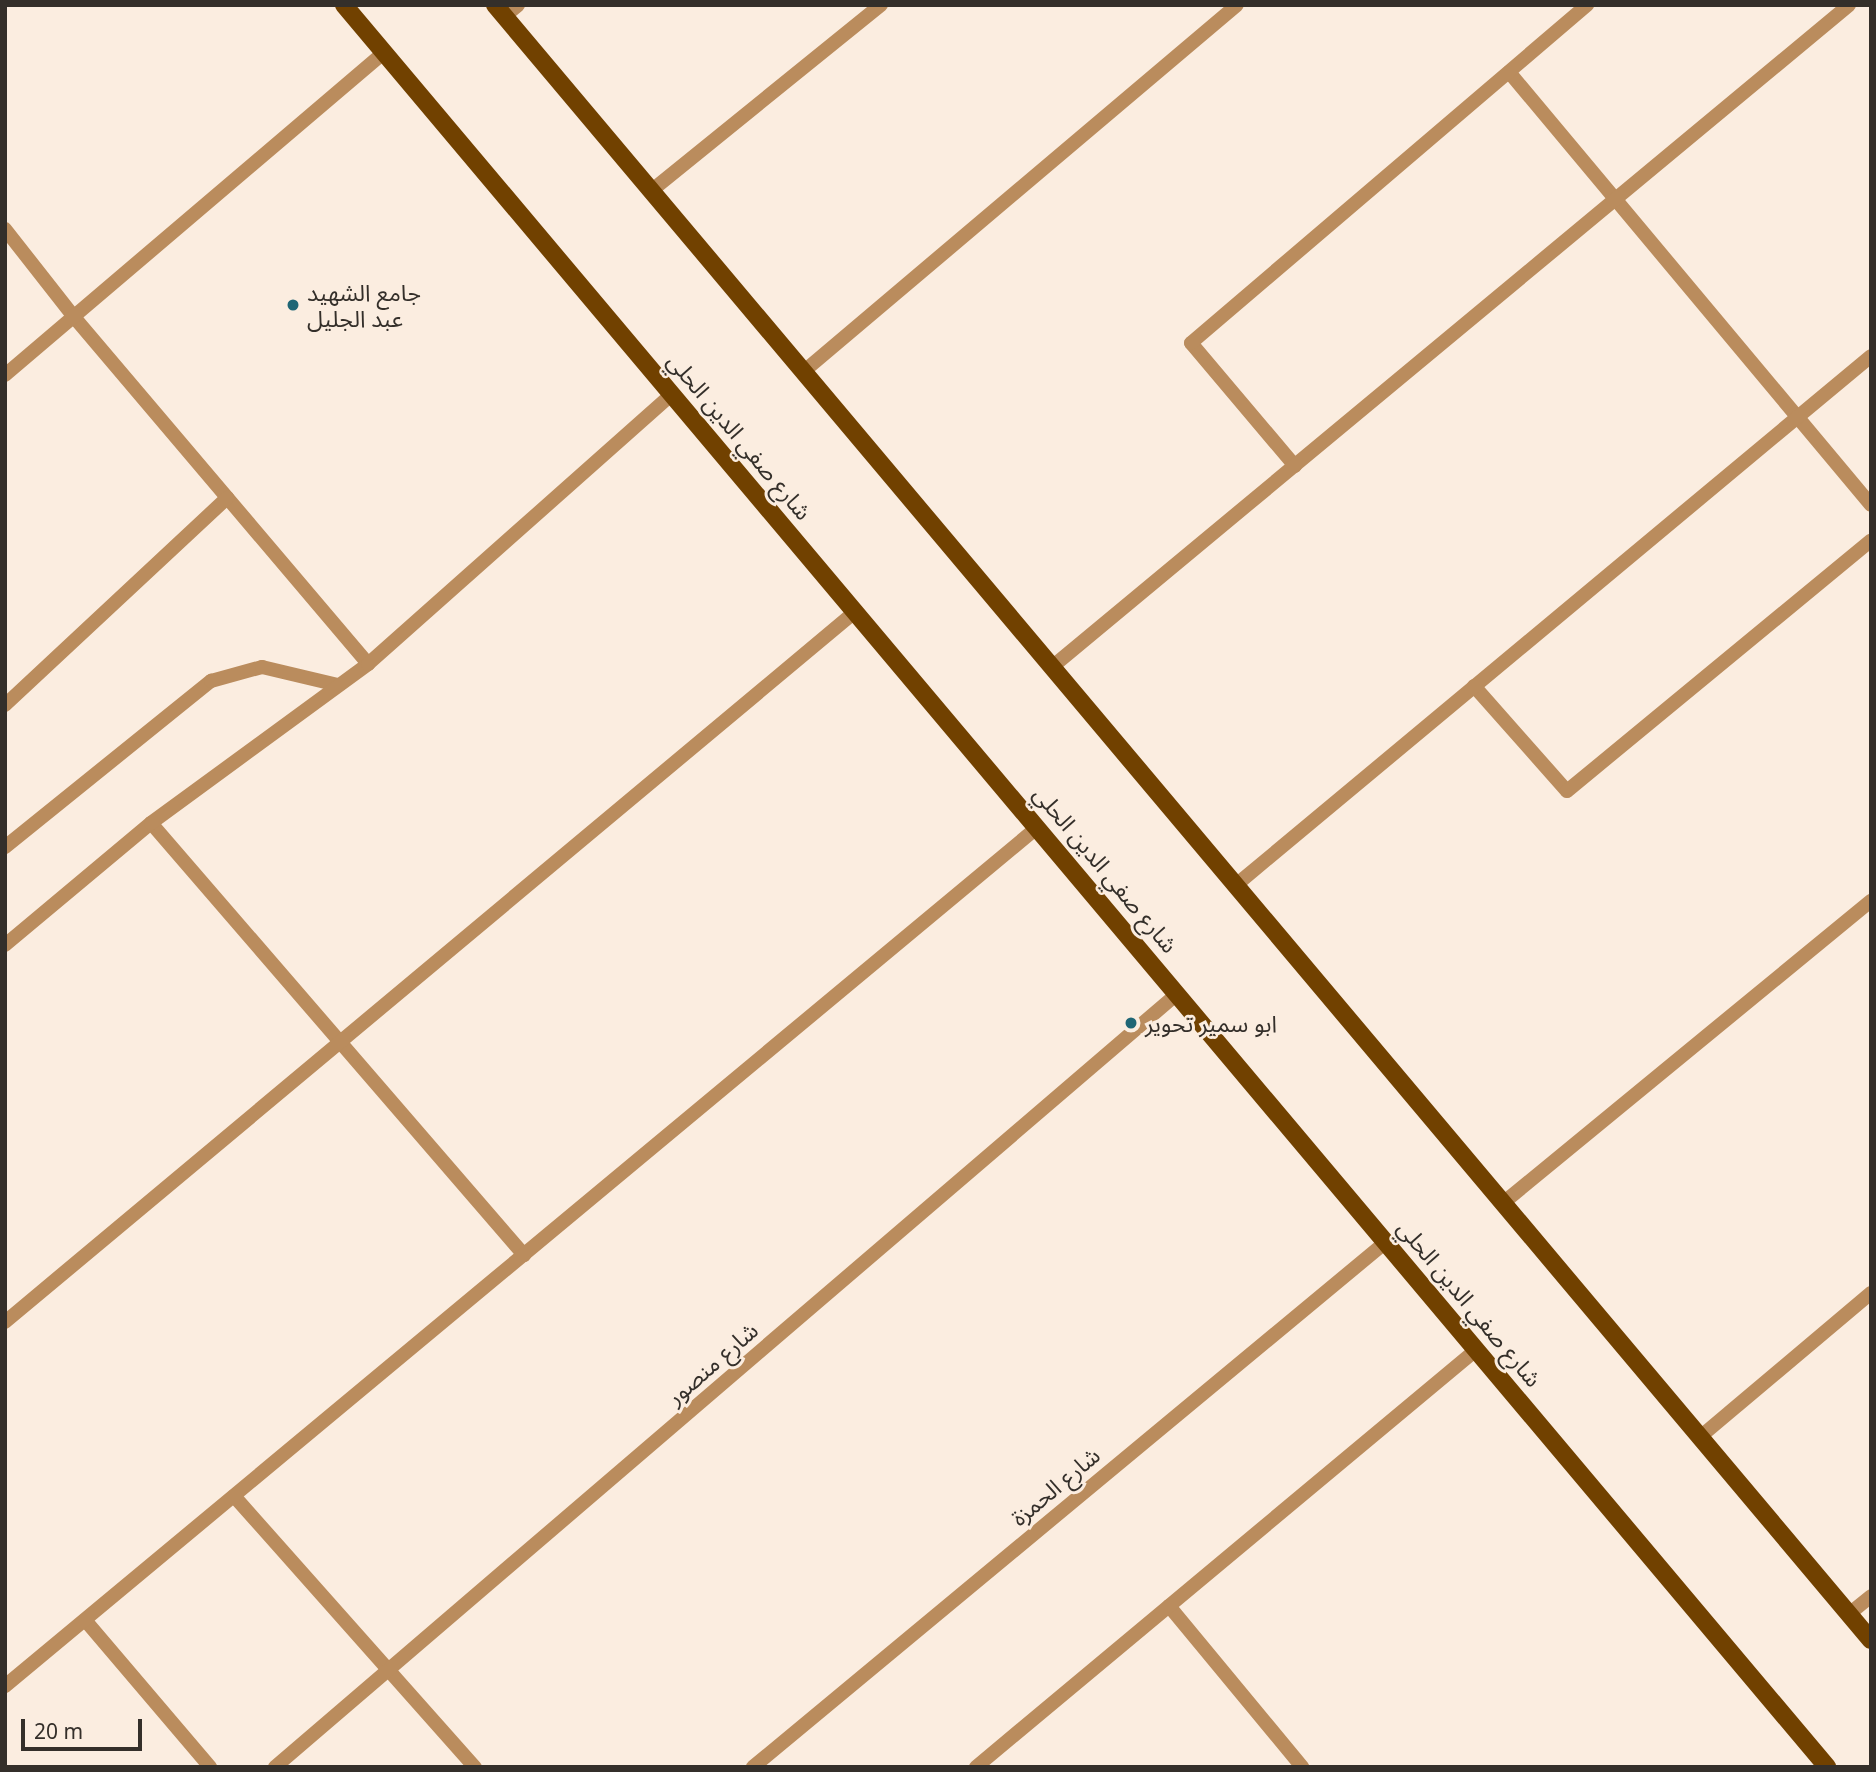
<!DOCTYPE html>
<meta charset="utf-8">
<style>
body{margin:0}
#map{position:relative;width:1876px;height:1772px;overflow:hidden;background:#fbede0;font-family:"Noto Sans","Noto Sans Arabic",sans-serif}
div>[style]{position:absolute}
.service>*{height:14px;margin:-7px;padding:0 7px;transform-origin:7px;border-radius:7px;background:#ba8c5d}
.minor>*{height:14px;margin:-7px;padding:0 7px;transform-origin:7px;border-radius:7px;background:#ba8c5d}
.tertiary>*{height:14px;margin:-7px;padding:0 7px;transform-origin:7px;border-radius:7px;background:#ba8c5d}
.primary>*{height:18px;margin:-9px;padding:0 9px;transform-origin:9px;border-radius:9px;background:#714100}
.dots>*{width:19px;height:19px;translate:-50% -50%;box-sizing:border-box;border:4px solid #fbede0;border-radius:50%}
span{translate:-50% -50%;white-space:nowrap;text-align:center;line-height:1.15;-webkit-text-stroke:6px #fbede0;paint-order:stroke}
.poi-label{font-size:23px;color:#342f2a}
.left{translate:0 -50%;text-align:left}
.street-label{font-size:23px;color:#342f2a}
.frame{position:absolute;inset:0;border:7px solid #342f2a;pointer-events:none}
.scale{position:absolute;left:21px;top:1719px;width:121px;height:32px;box-sizing:border-box;border:4px solid #342f2a;border-top:0;padding-left:9px;font-size:21px;line-height:24px;white-space:nowrap;color:#342f2a;-webkit-text-stroke:5px #fbede0;paint-order:stroke}
</style>
<div id="map">
<div class="service">
<div style="left:5px;top:847px;width:265px;rotate:-38.9deg"></div>
<div style="left:211px;top:681px;width:53px;rotate:-15.4deg"></div>
<div style="left:262px;top:667px;width:78px;rotate:13.3deg"></div>
</div>
<div class="minor">
<div style="left:505px;top:16px;width:17px;rotate:-40deg"></div>
<div style="left:1509px;top:72px;width:564px;rotate:50.1deg"></div>
<div style="left:651px;top:191px;width:296px;rotate:-39deg"></div>
<div style="left:5px;top:229px;width:112px;rotate:51.9deg"></div>
<div style="left:74px;top:317px;width:455px;rotate:49.7deg"></div>
<div style="left:803px;top:372px;width:568px;rotate:-40.22deg"></div>
<div style="left:5px;top:375px;width:497px;rotate:-40.4deg"></div>
<div style="left:1295px;top:466px;width:161px;rotate:-130.2deg"></div>
<div style="left:1191px;top:343px;width:521px;rotate:-40.48deg"></div>
<div style="left:1052px;top:667px;width:1036px;rotate:-39.71deg"></div>
<div style="left:1474px;top:686px;width:140px;rotate:48.5deg"></div>
<div style="left:1567px;top:791px;width:394px;rotate:-39.5deg"></div>
<div style="left:5px;top:705px;width:304px;rotate:-43deg"></div>
<div style="left:151px;top:823px;width:571px;rotate:49.19deg"></div>
<div style="left:1236px;top:885px;width:826px;rotate:-39.8deg"></div>
<div style="left:5px;top:945px;width:190px;rotate:-39.9deg"></div>
<div style="left:151px;top:823px;width:269px;rotate:-36.2deg"></div>
<div style="left:368px;top:664px;width:407px;rotate:-41.6deg"></div>
<div style="left:1503px;top:1203px;width:476px;rotate:-39.4deg"></div>
<div style="left:5px;top:1322px;width:1109px;rotate:-39.88deg"></div>
<div style="left:1700px;top:1437px;width:224px;rotate:-40.1deg"></div>
<div style="left:234px;top:1496px;width:363px;rotate:48.4deg"></div>
<div style="left:1169px;top:1606px;width:209px;rotate:50.4deg"></div>
<div style="left:1849px;top:1614px;width:28px;rotate:-39deg"></div>
<div style="left:85px;top:1620px;width:193px;rotate:49.6deg"></div>
<div style="left:5px;top:1686px;width:1343px;rotate:-39.75deg"></div>
<div style="left:275px;top:1767px;width:1189px;rotate:-40.6deg"></div>
</div>
<div class="tertiary">
<div style="left:753px;top:1767px;width:824px;rotate:-39.68deg"></div>
<div style="left:976px;top:1767px;width:652px;rotate:-39.84deg"></div>
</div>
<div class="primary">
<div style="left:344px;top:5px;width:2303px;rotate:49.91deg"></div>
<div style="left:495px;top:5px;width:2137px;rotate:49.92deg"></div>
</div>
<div class="dots">
<div style="left:293px;top:305px;background:#1f6675"></div>
<div style="left:1131px;top:1023px;background:#1f6675"></div>
</div>
<div class="poi-label">
<span class="left" style="left:307px;top:305px">جامع الشهيد<br>عبد الجليل</span>
<span class="left" style="left:1145px;top:1023px">ابو سمير تحوير</span>
</div>
<div class="street-label">
<span style="left:740px;top:436px;rotate:50deg">شارع صفي الدين الحلي</span>
<span style="left:1106px;top:869px;rotate:50deg">شارع صفي الدين الحلي</span>
<span style="left:1470px;top:1303px;rotate:50deg">شارع صفي الدين الحلي</span>
<span style="left:712px;top:1363px;rotate:-41deg">شارع منصور</span>
<span style="left:1055px;top:1486px;rotate:-40deg">شارع الحمزة</span>
</div>
<div class="frame"></div>
<div class="scale">20 m</div>
</div>
